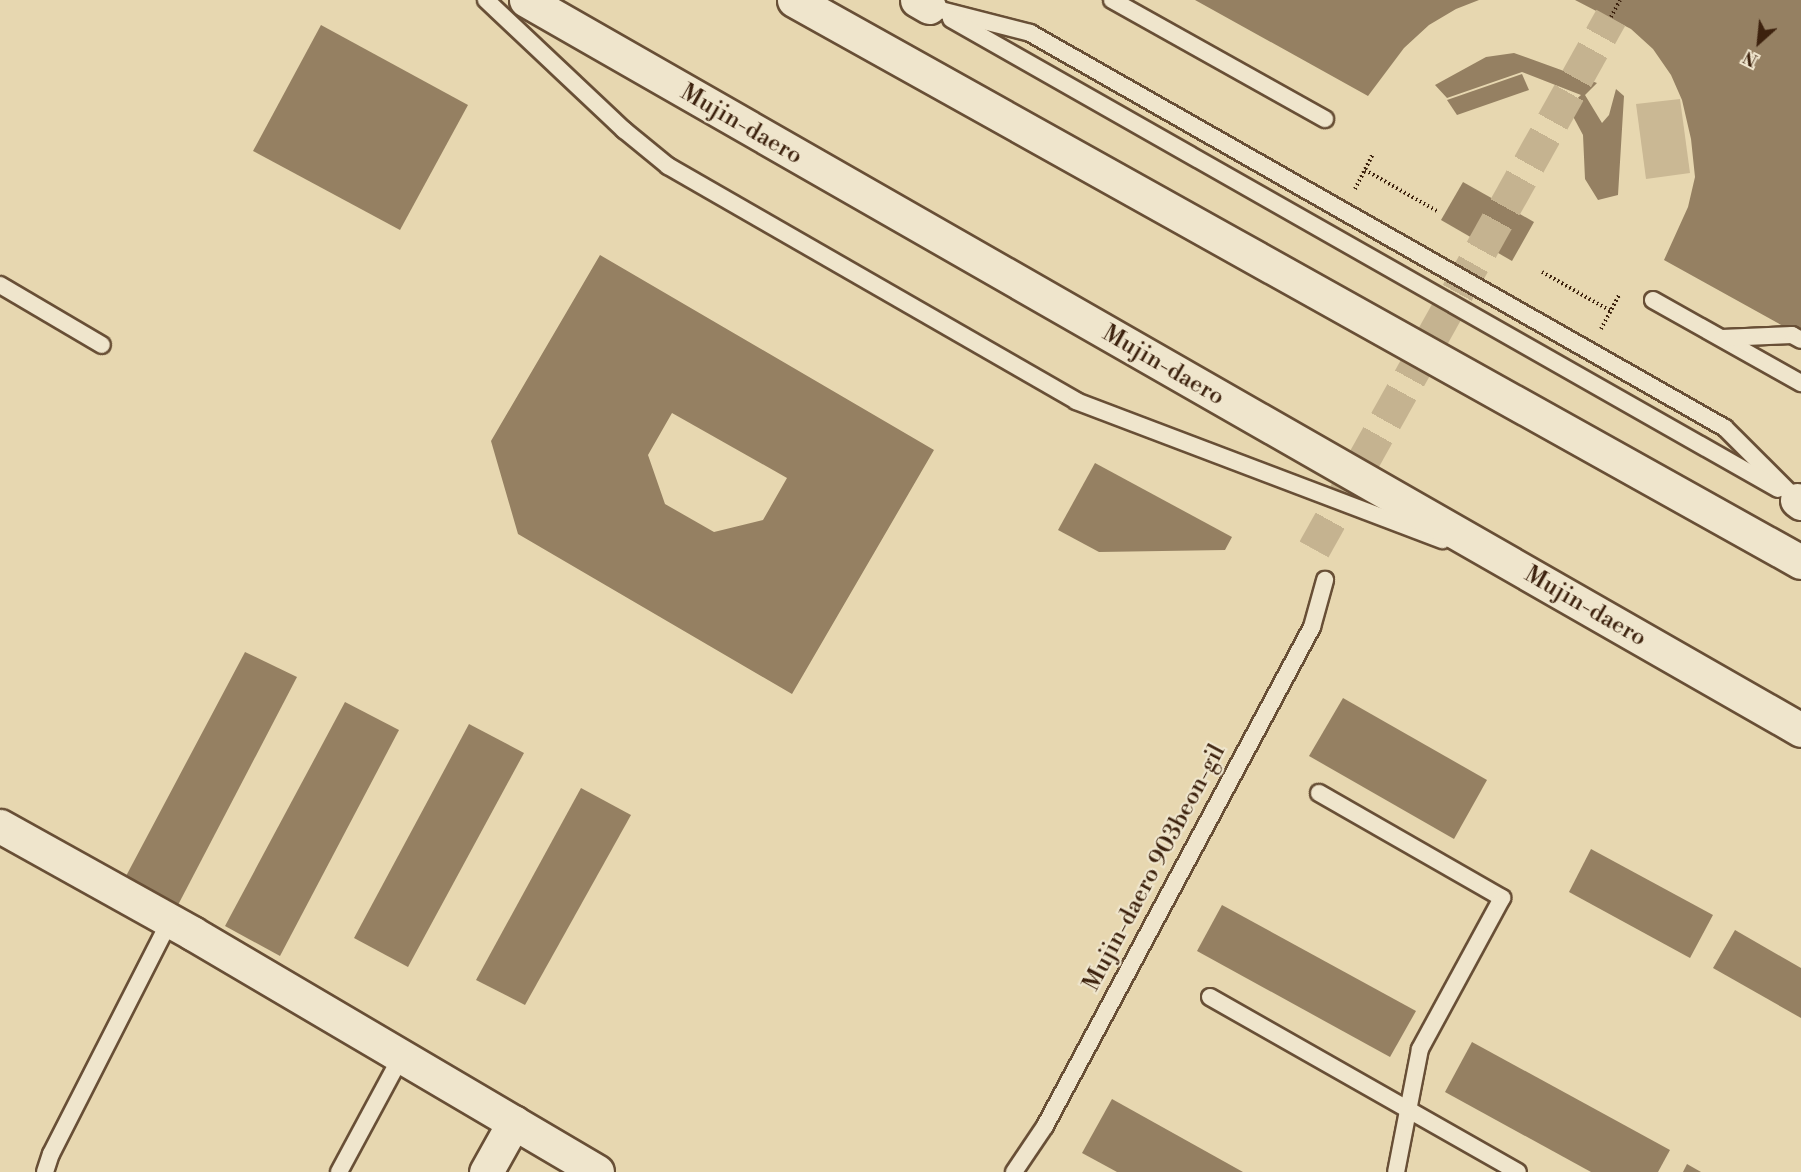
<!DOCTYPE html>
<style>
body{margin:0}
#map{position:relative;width:1801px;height:1172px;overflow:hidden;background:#e7d7b0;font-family:"Libre Bodoni",serif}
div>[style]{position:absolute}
.green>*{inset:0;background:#cab894}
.building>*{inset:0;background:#958062}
.street-tunnel>*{height:33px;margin-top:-16.5px;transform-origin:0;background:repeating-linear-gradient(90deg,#c5b390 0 33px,transparent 0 49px)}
.path>*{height:4px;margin-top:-2px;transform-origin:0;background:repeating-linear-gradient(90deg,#3d220e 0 1.5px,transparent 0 4.5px)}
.roads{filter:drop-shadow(2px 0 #684f36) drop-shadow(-2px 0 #684f36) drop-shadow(0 2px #684f36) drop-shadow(0 -2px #684f36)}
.lane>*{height:16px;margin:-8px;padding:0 8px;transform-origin:8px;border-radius:8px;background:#efe5cc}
.street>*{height:33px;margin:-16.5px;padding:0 16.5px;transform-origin:16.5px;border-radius:16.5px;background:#efe5cc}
.secondary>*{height:33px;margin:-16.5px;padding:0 16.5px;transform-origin:16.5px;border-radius:16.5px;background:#efe5cc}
span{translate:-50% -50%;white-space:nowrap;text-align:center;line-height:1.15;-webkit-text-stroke:4.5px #efe5cc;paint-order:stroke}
.street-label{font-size:24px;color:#3d220e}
.north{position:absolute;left:1729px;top:12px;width:60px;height:60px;-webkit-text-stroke:4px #efe5cc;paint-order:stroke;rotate:207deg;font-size:16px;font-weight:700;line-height:24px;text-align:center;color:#3d220e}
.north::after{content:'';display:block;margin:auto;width:21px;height:27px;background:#3d220e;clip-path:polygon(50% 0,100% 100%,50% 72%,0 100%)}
</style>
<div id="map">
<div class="green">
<div style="clip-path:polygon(1680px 99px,1690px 173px,1646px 179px,1636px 104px)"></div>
</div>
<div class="building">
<div style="clip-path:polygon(1195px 0,1479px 0,1456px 9px,1429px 25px,1404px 48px,1368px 96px)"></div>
<div style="clip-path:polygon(1575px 0,1801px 0,1801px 336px,1664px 260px,1688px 207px,1695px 177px,1691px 139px,1682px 100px,1671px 75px,1653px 49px,1631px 29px)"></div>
<div style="clip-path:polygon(321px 25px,468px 105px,400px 230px,253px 151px)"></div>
<div style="clip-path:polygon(1514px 53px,1597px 83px,1585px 95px,1602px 123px,1609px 115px,1616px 89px,1624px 96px,1618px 195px,1598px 200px,1585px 179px,1583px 135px,1568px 107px,1581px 95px,1522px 72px,1447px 98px,1435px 85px,1486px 57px)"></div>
<div style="clip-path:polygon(1522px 74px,1529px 90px,1457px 115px,1447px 100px)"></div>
<div style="clip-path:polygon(1463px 182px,1534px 222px,1512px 261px,1441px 220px)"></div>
<div style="clip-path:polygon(evenodd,600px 255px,934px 450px,792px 694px,518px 534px,491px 441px,600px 255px,672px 413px,787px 478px,763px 520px,714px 532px,665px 504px,648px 455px,672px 413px)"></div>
<div style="clip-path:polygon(1095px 463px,1232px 537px,1225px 550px,1099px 552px,1058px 530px)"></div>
<div style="clip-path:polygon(245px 652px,297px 677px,178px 905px,125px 878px)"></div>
<div style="clip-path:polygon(1343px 698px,1487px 780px,1454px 839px,1309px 756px)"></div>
<div style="clip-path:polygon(345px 702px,399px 730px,280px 956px,225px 926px)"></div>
<div style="clip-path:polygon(469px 724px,524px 753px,408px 967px,354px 938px)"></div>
<div style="clip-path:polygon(581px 788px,631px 815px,525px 1005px,476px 980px)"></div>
<div style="clip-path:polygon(1591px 849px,1713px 915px,1690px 958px,1569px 892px)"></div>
<div style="clip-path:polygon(1222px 905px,1416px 1011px,1390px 1057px,1197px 951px)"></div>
<div style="clip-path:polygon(1735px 930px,1801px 968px,1801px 1018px,1713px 968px)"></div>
<div style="clip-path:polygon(1472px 1042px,1670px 1150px,1658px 1172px,1591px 1172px,1445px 1092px)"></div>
<div style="clip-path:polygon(1112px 1099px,1243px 1172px,1117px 1172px,1082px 1153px)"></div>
<div style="clip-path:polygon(1687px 1164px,1701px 1172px,1683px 1172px)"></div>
</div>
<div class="street-tunnel">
<div style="left:1314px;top:549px;width:609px;rotate:-60.83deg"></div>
</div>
<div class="path">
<div style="left:1611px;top:17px;width:19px;rotate:-62deg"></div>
<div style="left:1365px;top:170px;width:83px;rotate:29.7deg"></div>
<div style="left:1355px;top:189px;width:39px;rotate:-63deg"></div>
<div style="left:1542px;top:272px;width:79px;rotate:29.5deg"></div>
<div style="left:1601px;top:329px;width:38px;rotate:-62deg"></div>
</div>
<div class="roads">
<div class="lane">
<div style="left:486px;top:0;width:190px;rotate:43.3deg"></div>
<div style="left:624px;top:130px;width:57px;rotate:39.3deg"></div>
<div style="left:668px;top:166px;width:471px;rotate:29.9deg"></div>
<div style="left:1076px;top:401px;width:392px;rotate:20.8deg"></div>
<div style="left:1112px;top:0;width:244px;rotate:29.2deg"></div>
<div style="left:929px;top:7px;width:104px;rotate:14.4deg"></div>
<div style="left:1030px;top:33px;width:799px;rotate:29.61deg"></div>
<div style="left:1725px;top:428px;width:102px;rotate:45deg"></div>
<div style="left:951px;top:19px;width:951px;rotate:29.61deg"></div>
<div style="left:0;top:285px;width:118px;rotate:30.5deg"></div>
<div style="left:1653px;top:300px;width:170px;rotate:29.3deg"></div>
<div style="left:1722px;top:338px;width:70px;rotate:-2.5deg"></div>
<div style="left:1792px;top:335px;width:10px;rotate:29deg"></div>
<div style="left:1319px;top:793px;width:211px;rotate:29.8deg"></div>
<div style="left:1502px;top:898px;width:172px;rotate:118.5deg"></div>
<div style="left:1420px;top:1049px;width:125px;rotate:101deg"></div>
<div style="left:1210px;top:997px;width:354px;rotate:29.6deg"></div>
<div style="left:45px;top:1172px;width:19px;rotate:-72deg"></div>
<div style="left:51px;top:1154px;width:263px;rotate:-63deg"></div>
<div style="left:339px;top:1172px;width:133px;rotate:-61.7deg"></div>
<div style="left:1014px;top:1172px;width:55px;rotate:-56deg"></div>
<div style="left:1045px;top:1126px;width:566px;rotate:-61.85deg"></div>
<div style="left:1312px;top:627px;width:49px;rotate:-74.5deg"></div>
</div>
<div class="street">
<div style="left:0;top:826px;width:220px;rotate:29.1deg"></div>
<div style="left:192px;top:933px;width:470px;rotate:30.5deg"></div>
<div style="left:486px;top:1172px;width:57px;rotate:-60.8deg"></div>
</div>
<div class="secondary">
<div style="left:526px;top:0;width:1469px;rotate:29.79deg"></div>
<div style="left:794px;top:0;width:1153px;rotate:29.17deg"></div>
<div style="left:917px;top:0;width:14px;rotate:30deg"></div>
<div style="left:1797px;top:500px;width:5px;rotate:37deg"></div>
</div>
</div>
<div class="street-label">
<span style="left:741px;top:125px;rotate:30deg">Mujin-daero</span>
<span style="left:1163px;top:366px;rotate:30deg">Mujin-daero</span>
<span style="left:1585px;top:607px;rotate:30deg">Mujin-daero</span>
<span style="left:1155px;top:868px;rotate:-62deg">Mujin-daero 903beon-gil</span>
</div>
<div class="north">N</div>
</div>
